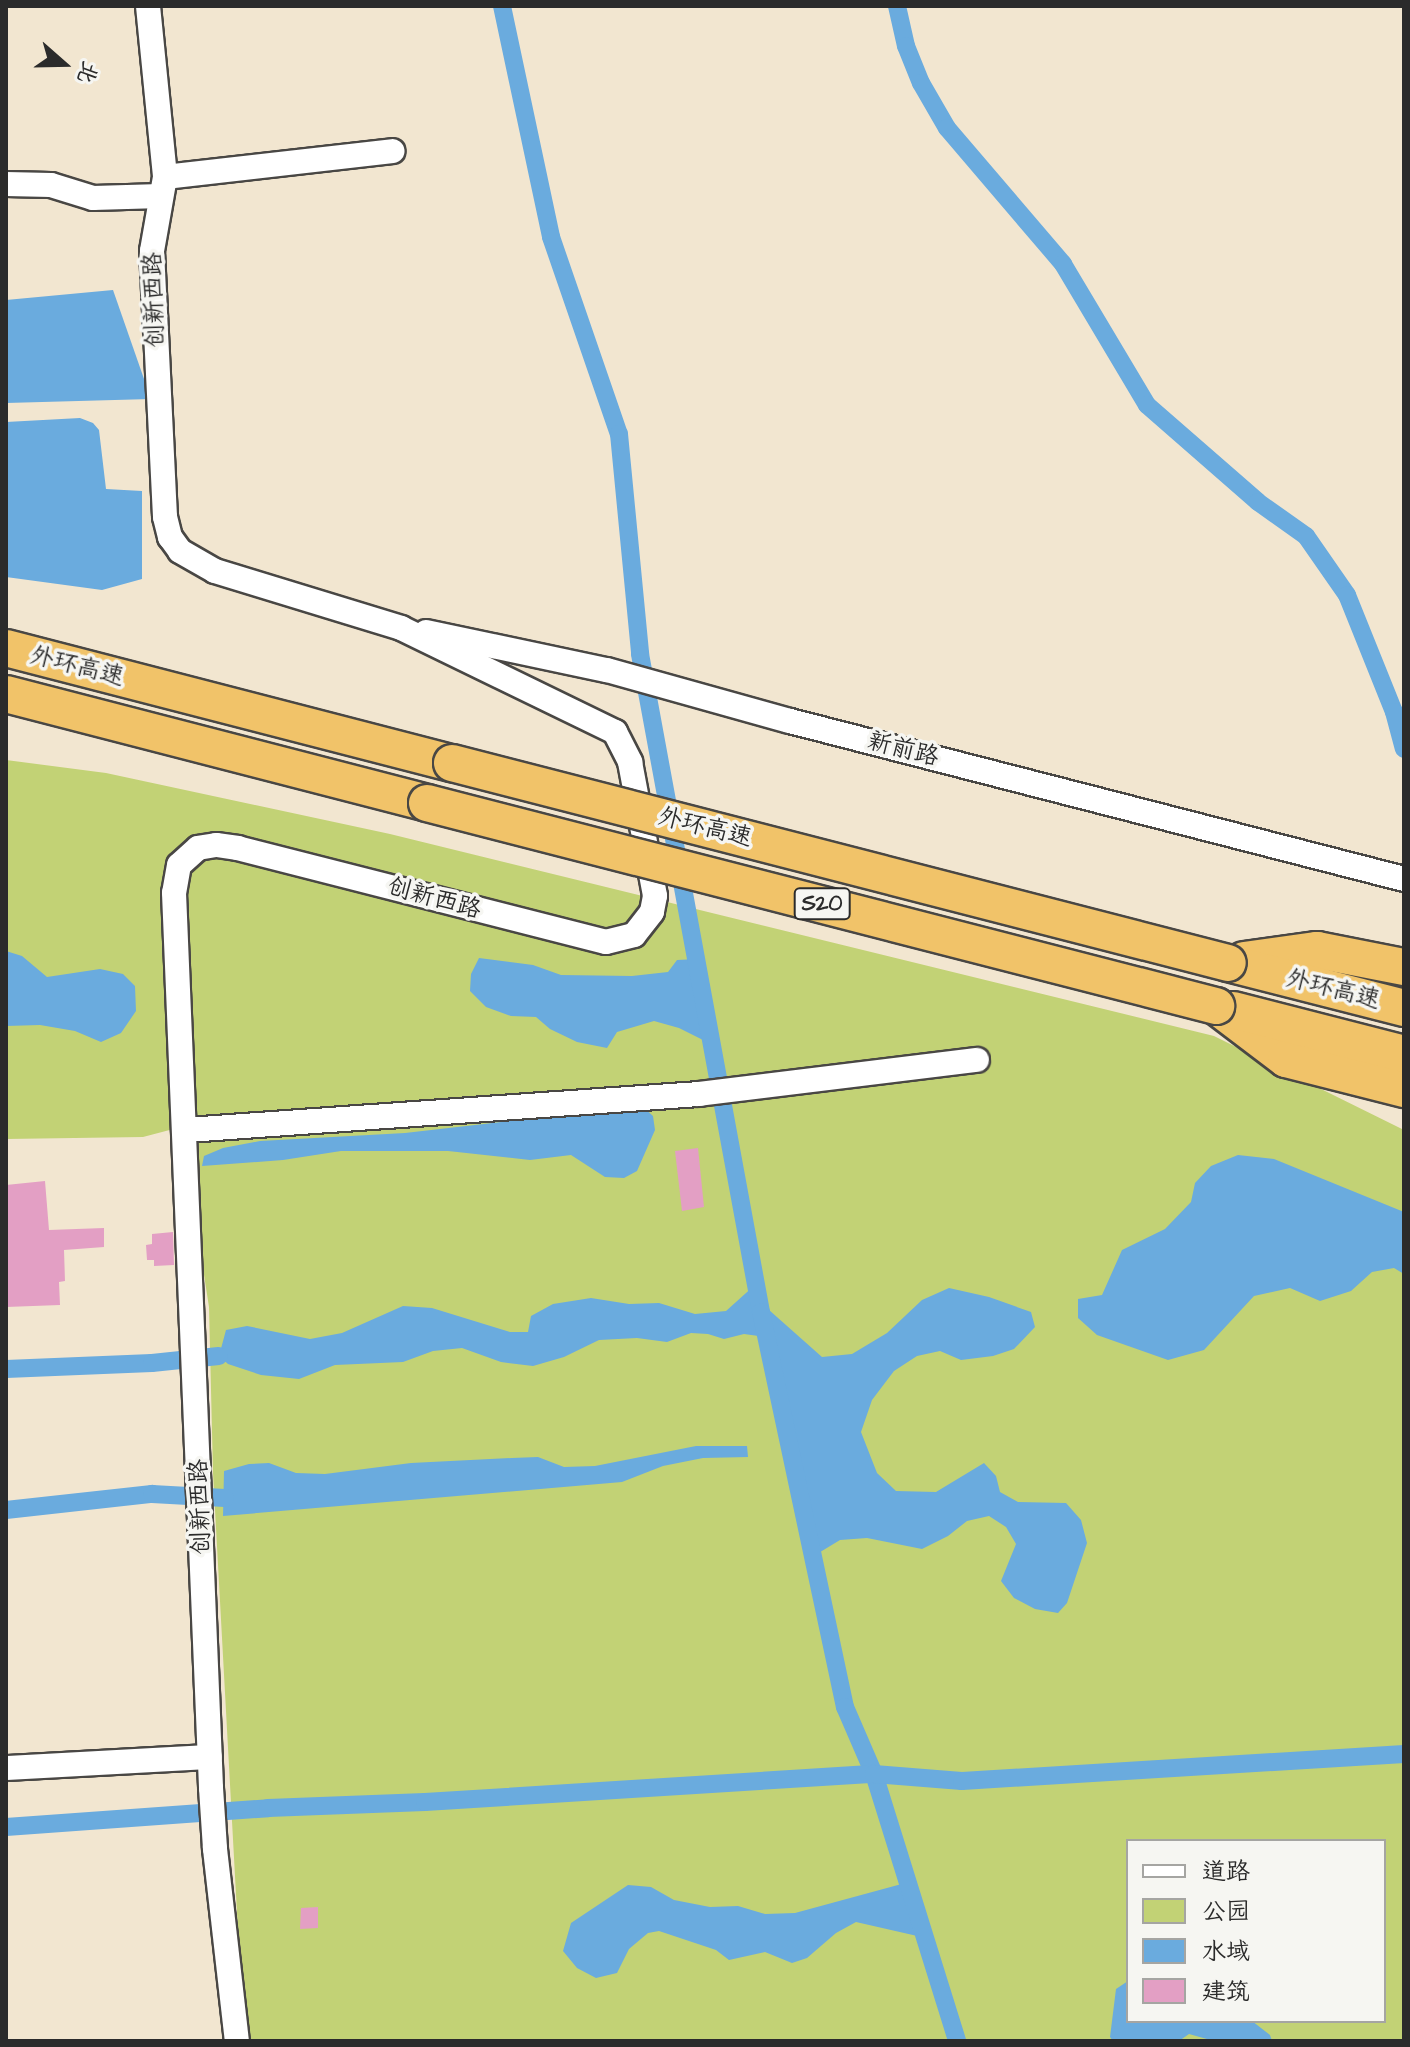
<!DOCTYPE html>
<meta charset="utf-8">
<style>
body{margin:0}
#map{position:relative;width:1410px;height:2047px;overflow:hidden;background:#f2e6d0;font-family:"Architects Daughter","LXGW WenKai TC",sans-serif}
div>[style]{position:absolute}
.green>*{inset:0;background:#c2d275}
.water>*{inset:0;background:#6aabde}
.canal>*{height:18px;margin:-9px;padding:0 9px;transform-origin:9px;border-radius:9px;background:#6aabde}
.building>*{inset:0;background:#e39fc4}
.roads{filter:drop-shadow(2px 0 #494744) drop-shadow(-2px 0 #494744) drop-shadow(0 2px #494744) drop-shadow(0 -2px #494744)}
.minor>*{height:24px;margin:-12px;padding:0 12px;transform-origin:12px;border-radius:12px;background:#fff}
.highway>*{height:36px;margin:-18px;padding:0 18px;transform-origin:18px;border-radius:18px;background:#f1c369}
.bridges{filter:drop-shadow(2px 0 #494744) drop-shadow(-2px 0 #494744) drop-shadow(0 2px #494744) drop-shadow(0 -2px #494744)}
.highway-bridge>*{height:36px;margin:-18px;padding:0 18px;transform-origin:18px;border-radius:18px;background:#f1c369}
span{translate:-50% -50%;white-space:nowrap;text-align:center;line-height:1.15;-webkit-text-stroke:7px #f6f6f2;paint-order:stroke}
.shield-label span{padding:2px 6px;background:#f6f6f2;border:2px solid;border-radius:6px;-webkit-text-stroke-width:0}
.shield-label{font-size:22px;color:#2b2b2b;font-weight:700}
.street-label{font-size:24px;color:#2b2b2b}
.frame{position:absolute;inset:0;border:8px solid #2b2b2b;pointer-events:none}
.legend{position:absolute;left:1126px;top:1839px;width:260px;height:184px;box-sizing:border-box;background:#f6f6f2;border:2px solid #a5a5a2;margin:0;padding:10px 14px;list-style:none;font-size:24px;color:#2b2b2b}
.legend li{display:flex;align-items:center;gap:16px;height:40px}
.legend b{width:40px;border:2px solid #a5a5a2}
.north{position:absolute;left:24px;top:24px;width:80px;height:80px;-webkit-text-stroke:6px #f6f6f2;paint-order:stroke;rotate:110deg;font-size:22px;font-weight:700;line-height:32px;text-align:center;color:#2b2b2b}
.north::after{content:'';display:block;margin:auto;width:28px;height:36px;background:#2b2b2b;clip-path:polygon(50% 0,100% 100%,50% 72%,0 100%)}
</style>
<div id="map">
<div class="green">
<div style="clip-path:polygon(evenodd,6px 760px,106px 773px,390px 834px,1214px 1036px,1404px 1130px,1404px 2041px,244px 2041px,213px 1473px,209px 1307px,181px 1127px,143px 1137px,6px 1139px,6px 760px,1128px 1841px,1384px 1841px,1384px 2021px,1128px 2021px,1128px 1841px)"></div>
</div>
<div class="water">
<div style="clip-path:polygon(113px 290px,151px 399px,6px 403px,6px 300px)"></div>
<div style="clip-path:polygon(80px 418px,93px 423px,99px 430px,106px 489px,142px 491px,142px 579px,102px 590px,6px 577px,6px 422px)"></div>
<div style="clip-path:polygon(6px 951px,22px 956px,47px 977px,100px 969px,123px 974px,135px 986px,136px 1011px,121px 1033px,101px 1042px,75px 1031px,40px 1025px,6px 1026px)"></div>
<div style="clip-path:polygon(479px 958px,533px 965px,561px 975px,632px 976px,668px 972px,677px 960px,697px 959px,713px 1045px,679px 1028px,654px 1021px,617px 1032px,607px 1048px,577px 1042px,550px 1029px,536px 1017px,511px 1016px,486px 1007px,470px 991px,471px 974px)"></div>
<div style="clip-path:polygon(642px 1106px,653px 1116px,655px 1130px,637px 1171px,624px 1178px,605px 1177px,571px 1155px,530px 1160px,448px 1151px,341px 1151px,283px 1160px,202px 1166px,204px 1156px,223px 1148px,260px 1141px,405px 1133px)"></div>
<div style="clip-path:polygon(1238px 1155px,1274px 1159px,1404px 1212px,1404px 1274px,1394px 1268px,1372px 1272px,1351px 1291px,1320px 1301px,1290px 1288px,1254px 1296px,1204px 1350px,1168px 1360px,1097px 1335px,1078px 1318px,1078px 1299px,1102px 1295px,1122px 1250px,1165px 1229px,1191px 1202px,1195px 1183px,1211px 1166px)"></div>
<div style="clip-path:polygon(756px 1284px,759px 1301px,822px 1357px,852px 1354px,887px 1333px,922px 1300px,949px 1288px,989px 1297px,1031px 1312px,1035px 1327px,1014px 1349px,993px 1356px,961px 1360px,940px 1351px,917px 1356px,894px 1371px,872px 1400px,861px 1432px,877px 1473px,896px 1491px,936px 1492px,984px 1463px,996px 1476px,1000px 1492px,1018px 1502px,1066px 1503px,1081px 1520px,1087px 1543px,1067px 1603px,1058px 1613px,1035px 1609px,1014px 1598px,1001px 1581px,1016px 1544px,1006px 1527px,989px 1516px,967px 1521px,948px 1536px,922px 1549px,867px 1538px,840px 1540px,812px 1557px,766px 1337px,744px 1334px,724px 1339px,708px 1334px,691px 1333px,667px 1342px,637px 1338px,599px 1340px,564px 1357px,533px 1366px,501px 1362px,462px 1348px,433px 1351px,403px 1362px,335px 1365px,299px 1379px,261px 1375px,228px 1364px,219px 1356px,226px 1330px,247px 1326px,310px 1339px,342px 1333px,403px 1306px,432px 1308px,510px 1332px,528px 1332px,531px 1316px,553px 1304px,591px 1298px,629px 1304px,659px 1303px,695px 1314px,726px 1311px)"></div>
<div style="clip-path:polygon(696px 1446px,747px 1446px,748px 1457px,703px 1458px,663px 1466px,622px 1482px,223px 1516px,224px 1471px,249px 1464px,269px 1463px,296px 1473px,325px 1474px,411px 1463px,512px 1458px,538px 1457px,564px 1467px,595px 1466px)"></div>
<div style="clip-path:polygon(909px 1882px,926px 1938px,856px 1922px,836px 1933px,807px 1958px,792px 1963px,765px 1952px,729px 1960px,716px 1950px,659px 1931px,648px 1933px,629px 1949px,617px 1973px,596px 1978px,577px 1968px,563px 1951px,571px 1923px,628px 1885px,651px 1887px,674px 1900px,710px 1907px,738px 1906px,765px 1914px,795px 1913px)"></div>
<div style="clip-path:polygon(1128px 1981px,1128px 2021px,1252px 2021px,1270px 2035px,1272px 2041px,1214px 2041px,1189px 2034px,1179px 2041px,1113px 2041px,1110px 2037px,1116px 1989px)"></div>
</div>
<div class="canal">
<div style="left:502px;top:6px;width:236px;rotate:78deg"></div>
<div style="left:551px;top:237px;width:208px;rotate:71deg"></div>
<div style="left:619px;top:434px;width:221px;rotate:84.5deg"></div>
<div style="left:640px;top:654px;width:669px;rotate:79.58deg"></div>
<div style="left:761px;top:1312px;width:404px;rotate:78deg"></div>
<div style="left:845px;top:1707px;width:73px;rotate:66.6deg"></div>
<div style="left:874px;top:1774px;width:280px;rotate:72.7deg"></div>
<div style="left:897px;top:6px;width:41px;rotate:77.3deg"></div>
<div style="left:906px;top:46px;width:40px;rotate:68deg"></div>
<div style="left:921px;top:83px;width:52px;rotate:60deg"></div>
<div style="left:947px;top:128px;width:179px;rotate:49.5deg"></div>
<div style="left:1063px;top:264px;width:164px;rotate:59.2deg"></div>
<div style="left:1147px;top:405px;width:147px;rotate:41.1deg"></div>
<div style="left:1258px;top:502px;width:59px;rotate:35.3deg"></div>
<div style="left:1306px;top:536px;width:72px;rotate:55.2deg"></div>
<div style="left:1347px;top:595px;width:126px;rotate:68.1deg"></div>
<div style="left:1394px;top:712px;width:38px;rotate:75deg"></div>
<div style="left:6px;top:1369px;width:146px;rotate:-2.4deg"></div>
<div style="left:152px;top:1363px;width:67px;rotate:-6deg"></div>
<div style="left:6px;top:1510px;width:147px;rotate:-6.3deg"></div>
<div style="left:152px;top:1494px;width:73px;rotate:3.1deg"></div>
<div style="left:6px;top:1827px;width:263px;rotate:-4.1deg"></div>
<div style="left:268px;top:1808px;width:157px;rotate:-2.2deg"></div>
<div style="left:425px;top:1802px;width:450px;rotate:-3.6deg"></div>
<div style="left:874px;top:1774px;width:88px;rotate:4.5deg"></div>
<div style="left:962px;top:1781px;width:443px;rotate:-3.5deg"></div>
</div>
<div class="building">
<div style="clip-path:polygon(698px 1148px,704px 1207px,682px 1211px,675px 1151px)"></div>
<div style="clip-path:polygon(45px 1181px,49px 1230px,104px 1228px,104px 1247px,64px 1250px,65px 1281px,59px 1282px,60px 1305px,6px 1307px,6px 1185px)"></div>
<div style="clip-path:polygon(173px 1232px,174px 1265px,154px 1266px,154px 1260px,147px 1260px,146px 1245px,152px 1244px,152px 1234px)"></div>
<div style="clip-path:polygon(318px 1907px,318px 1928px,300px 1929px,301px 1908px)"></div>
</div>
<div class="roads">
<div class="minor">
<div style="left:148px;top:6px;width:172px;rotate:84.3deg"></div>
<div style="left:165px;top:177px;width:75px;rotate:100deg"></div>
<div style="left:152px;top:251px;width:266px;rotate:87.2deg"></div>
<div style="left:165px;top:517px;width:21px;rotate:76deg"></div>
<div style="left:170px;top:537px;width:17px;rotate:54deg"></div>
<div style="left:180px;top:551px;width:40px;rotate:29.7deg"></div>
<div style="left:215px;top:571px;width:195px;rotate:17deg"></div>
<div style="left:401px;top:628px;width:238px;rotate:25.9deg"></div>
<div style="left:615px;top:732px;width:34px;rotate:63deg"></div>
<div style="left:630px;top:762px;width:136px;rotate:79.4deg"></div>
<div style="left:655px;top:896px;width:16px;rotate:101deg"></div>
<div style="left:652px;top:912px;width:29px;rotate:128deg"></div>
<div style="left:634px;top:935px;width:29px;rotate:166deg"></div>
<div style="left:606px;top:942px;width:380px;rotate:-165.7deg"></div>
<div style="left:238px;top:848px;width:22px;rotate:-172deg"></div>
<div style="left:216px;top:845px;width:18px;rotate:171deg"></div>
<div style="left:198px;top:848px;width:25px;rotate:138deg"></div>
<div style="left:179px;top:865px;width:28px;rotate:100deg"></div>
<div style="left:174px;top:893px;width:896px;rotate:87.63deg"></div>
<div style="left:211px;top:1788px;width:61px;rotate:86.2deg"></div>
<div style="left:215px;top:1849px;width:193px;rotate:83.5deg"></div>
<div style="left:165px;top:177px;width:229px;rotate:-6.5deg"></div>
<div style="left:6px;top:184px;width:45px;rotate:1.3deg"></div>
<div style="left:51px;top:185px;width:44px;rotate:17.2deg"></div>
<div style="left:93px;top:198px;width:68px;rotate:-1.7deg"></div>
<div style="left:426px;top:632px;width:185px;rotate:11.9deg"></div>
<div style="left:607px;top:670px;width:190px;rotate:15.6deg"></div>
<div style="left:790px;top:721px;width:634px;rotate:14.43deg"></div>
<div style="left:187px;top:1130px;width:513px;rotate:-4.02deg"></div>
<div style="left:699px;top:1094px;width:280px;rotate:-7deg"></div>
<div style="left:6px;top:1768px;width:204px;rotate:-3.1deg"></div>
</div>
<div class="highway">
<div style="left:6px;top:648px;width:461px;rotate:14.5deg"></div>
<div style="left:6px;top:694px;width:435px;rotate:14.5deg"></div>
<div style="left:1244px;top:960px;width:74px;rotate:-7.8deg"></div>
<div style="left:1317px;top:950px;width:89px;rotate:11.1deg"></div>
<div style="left:1228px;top:963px;width:182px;rotate:14.3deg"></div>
<div style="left:1216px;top:1006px;width:88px;rotate:37.1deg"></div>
<div style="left:1286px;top:1059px;width:122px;rotate:14.3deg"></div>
<div style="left:1233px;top:1010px;width:177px;rotate:14.4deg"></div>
</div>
</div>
<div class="bridges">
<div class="highway-bridge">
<div style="left:452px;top:763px;width:801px;rotate:14.45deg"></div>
<div style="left:427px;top:803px;width:815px;rotate:14.43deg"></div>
</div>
</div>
<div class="shield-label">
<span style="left:822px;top:904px">S20</span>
</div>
<div class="street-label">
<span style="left:155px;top:300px;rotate:-92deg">创新西路</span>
<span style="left:77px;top:667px;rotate:14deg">外环高速</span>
<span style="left:903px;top:750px;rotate:14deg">新前路</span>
<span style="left:705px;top:828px;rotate:14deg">外环高速</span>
<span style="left:434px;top:899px;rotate:15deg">创新西路</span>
<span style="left:1333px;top:990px;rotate:14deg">外环高速</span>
<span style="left:201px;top:1507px;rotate:-92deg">创新西路</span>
</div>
<div class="frame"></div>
<ul class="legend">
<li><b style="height:10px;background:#fff"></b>道路</li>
<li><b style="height:22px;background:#c2d275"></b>公园</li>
<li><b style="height:22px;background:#6aabde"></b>水域</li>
<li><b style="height:22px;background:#e39fc4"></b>建筑</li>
</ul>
<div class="north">北</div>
</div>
